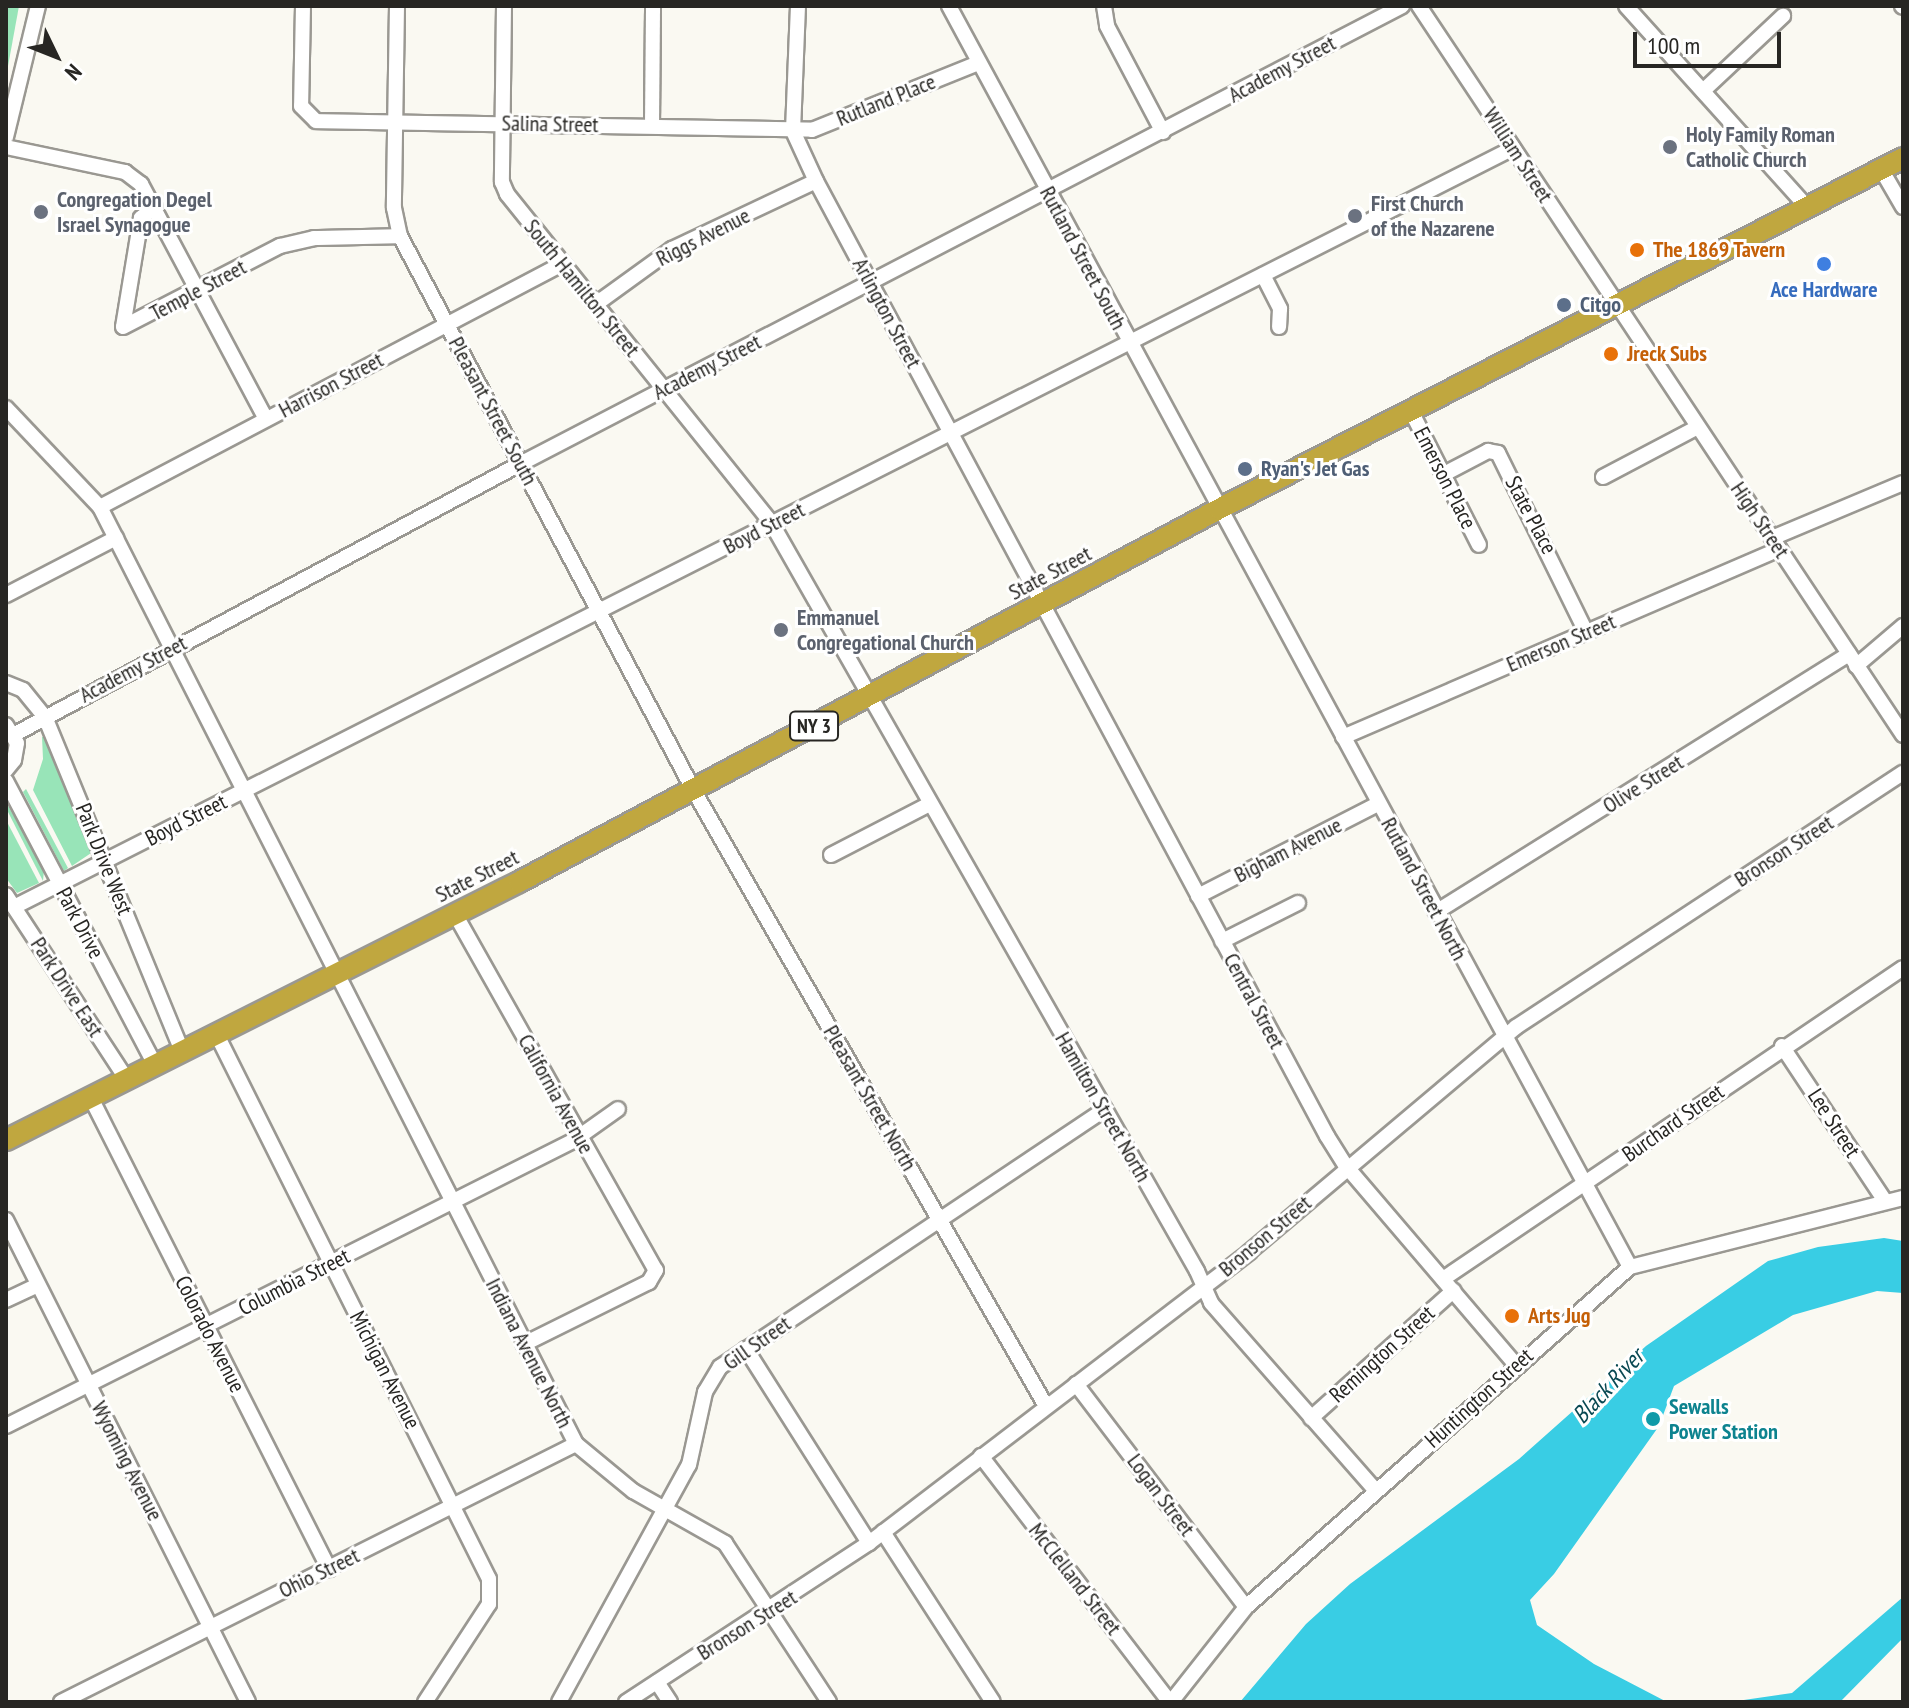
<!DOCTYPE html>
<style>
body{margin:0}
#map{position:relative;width:1909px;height:1708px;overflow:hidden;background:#faf9f2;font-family:"PT Sans Narrow",sans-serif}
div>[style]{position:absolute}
.green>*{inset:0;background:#98e4b8}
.water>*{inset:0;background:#39cde4}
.roads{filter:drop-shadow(2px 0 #9a9892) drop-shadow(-2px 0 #9a9892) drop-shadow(0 2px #9a9892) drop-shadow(0 -2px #9a9892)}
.minor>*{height:14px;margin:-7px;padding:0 7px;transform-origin:7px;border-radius:7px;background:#fff}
.highway>*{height:20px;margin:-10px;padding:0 10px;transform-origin:10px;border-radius:10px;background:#c0a73f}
.dots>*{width:22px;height:22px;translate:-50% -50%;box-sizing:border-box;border:4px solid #fff;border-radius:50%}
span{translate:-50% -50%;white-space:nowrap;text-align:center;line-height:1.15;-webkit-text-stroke:6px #fff;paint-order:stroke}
.shield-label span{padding:2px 6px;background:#fff;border:2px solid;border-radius:6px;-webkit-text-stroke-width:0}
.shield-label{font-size:20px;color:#272623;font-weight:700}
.street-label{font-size:22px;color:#272623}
.worship-label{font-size:22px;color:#5b616d;font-weight:700}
.left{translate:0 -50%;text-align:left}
.food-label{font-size:22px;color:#c56008;font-weight:700}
.shop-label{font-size:22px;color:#366cbe;font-weight:700}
.service-label{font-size:22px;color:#4e5e75;font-weight:700}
.culture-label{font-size:22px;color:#0d838f;font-weight:700}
.water-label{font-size:24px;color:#094953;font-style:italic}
.frame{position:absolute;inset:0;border:8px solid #272623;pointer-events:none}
.north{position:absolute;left:16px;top:16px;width:80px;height:80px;-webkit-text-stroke:6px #fff;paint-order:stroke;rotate:133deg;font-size:22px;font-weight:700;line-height:32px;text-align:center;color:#272623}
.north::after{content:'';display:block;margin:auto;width:28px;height:36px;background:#272623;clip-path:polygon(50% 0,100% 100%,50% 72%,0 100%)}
.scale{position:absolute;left:1633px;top:32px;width:148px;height:36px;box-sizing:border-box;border:4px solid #272623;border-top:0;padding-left:10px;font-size:24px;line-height:28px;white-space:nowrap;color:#272623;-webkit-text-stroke:6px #fff;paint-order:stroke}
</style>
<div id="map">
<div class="green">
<div style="clip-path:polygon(6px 6px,19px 6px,6px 77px)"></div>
<div style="clip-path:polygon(46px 735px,94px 851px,72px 866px,33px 790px,43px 759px,42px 737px)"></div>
<div style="clip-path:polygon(26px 789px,68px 868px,64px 871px,23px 792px)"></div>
<div style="clip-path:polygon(6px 802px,44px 870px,43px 881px,6px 808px)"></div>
<div style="clip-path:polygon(6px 820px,39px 883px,17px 893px,6px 878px)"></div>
</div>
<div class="water">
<div style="clip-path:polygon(1884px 1238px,1903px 1241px,1903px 1293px,1877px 1291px,1793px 1315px,1674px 1386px,1659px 1426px,1554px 1574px,1530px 1600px,1537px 1625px,1594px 1664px,1667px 1702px,1240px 1702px,1306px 1624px,1350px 1584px,1519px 1459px,1646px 1346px,1768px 1261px,1818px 1247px)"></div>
<div style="clip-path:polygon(1903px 1597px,1903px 1638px,1840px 1702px,1730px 1702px,1792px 1693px)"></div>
</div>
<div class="roads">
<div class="minor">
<div style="left:303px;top:6px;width:100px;rotate:91.1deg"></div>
<div style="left:301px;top:106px;width:21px;rotate:45deg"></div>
<div style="left:316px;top:121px;width:496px;rotate:1deg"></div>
<div style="left:812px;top:130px;width:180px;rotate:-21.9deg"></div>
<div style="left:397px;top:6px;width:202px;rotate:90.9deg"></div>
<div style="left:394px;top:208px;width:29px;rotate:78deg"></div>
<div style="left:400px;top:236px;width:628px;rotate:62.09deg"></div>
<div style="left:694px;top:791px;width:709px;rotate:60.22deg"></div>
<div style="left:504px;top:6px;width:176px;rotate:90.7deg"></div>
<div style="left:502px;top:182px;width:13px;rotate:67deg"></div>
<div style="left:507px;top:194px;width:423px;rotate:51.2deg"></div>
<div style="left:772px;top:524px;width:859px;rotate:60.36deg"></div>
<div style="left:1197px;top:1271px;width:35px;rotate:66deg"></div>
<div style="left:1211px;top:1303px;width:249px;rotate:48.7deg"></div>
<div style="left:798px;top:6px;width:125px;rotate:92.3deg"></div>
<div style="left:793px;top:131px;width:55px;rotate:65.3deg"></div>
<div style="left:816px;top:181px;width:1083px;rotate:61.85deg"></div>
<div style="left:1327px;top:1136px;width:36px;rotate:58deg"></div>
<div style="left:1346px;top:1166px;width:262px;rotate:49.5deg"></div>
<div style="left:949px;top:6px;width:1433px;rotate:61.63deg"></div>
<div style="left:1104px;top:6px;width:20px;rotate:81deg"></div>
<div style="left:1107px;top:26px;width:120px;rotate:62.2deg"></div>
<div style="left:1419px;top:6px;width:875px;rotate:56.42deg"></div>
<div style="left:1626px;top:6px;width:270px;rotate:48deg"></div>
<div style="left:1902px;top:6px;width:1px;rotate:45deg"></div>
<div style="left:1703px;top:91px;width:110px;rotate:-43.2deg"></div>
<div style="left:652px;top:125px;width:119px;rotate:-89.5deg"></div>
<div style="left:6px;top:137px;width:135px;rotate:-76.3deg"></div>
<div style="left:6px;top:147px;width:122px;rotate:11.9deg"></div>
<div style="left:125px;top:172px;width:20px;rotate:37deg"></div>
<div style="left:141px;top:184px;width:266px;rotate:62deg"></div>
<div style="left:1881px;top:169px;width:44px;rotate:59.9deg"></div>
<div style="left:155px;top:207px;width:18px;rotate:142deg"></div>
<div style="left:141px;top:218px;width:110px;rotate:99.4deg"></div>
<div style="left:123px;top:327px;width:177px;rotate:-27.3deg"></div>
<div style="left:280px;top:246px;width:35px;rotate:-13deg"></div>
<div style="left:314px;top:238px;width:86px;rotate:-1.3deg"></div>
<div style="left:1263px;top:275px;width:38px;rotate:63deg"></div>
<div style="left:1280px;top:309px;width:18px;rotate:93deg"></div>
<div style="left:596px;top:304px;width:94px;rotate:-35.9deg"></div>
<div style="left:672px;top:249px;width:159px;rotate:-25.3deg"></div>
<div style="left:6px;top:408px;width:137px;rotate:46.5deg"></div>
<div style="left:100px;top:507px;width:1051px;rotate:63.07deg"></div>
<div style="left:576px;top:1444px;width:74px;rotate:39.5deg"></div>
<div style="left:633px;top:1491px;width:106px;rotate:29.5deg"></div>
<div style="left:725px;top:1543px;width:190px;rotate:56.8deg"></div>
<div style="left:1411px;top:411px;width:150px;rotate:63.1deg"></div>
<div style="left:1444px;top:474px;width:50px;rotate:-27.6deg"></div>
<div style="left:1488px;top:451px;width:10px;rotate:11deg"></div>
<div style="left:1498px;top:453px;width:199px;rotate:63.8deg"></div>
<div style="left:1603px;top:477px;width:107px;rotate:-27.8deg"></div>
<div style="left:100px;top:507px;width:522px;rotate:-27.74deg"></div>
<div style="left:1772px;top:538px;width:142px;rotate:-22.8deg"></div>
<div style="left:6px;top:595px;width:124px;rotate:-27.4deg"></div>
<div style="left:1856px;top:666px;width:62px;rotate:-40.4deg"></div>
<div style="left:6px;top:683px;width:18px;rotate:22deg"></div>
<div style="left:23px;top:690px;width:35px;rotate:51deg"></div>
<div style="left:45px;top:717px;width:361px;rotate:67.7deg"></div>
<div style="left:6px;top:725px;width:21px;rotate:59deg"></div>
<div style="left:17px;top:743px;width:17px;rotate:100deg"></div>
<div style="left:14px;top:760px;width:13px;rotate:129deg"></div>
<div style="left:15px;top:734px;width:573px;rotate:-28.13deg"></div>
<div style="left:520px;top:464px;width:994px;rotate:-27.44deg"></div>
<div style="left:1343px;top:737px;width:475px;rotate:-23.3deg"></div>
<div style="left:6px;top:781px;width:321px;rotate:62.3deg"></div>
<div style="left:831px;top:855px;width:111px;rotate:-27.3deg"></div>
<div style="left:6px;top:895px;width:221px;rotate:56.8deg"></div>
<div style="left:1198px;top:896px;width:202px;rotate:-27.1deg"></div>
<div style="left:14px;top:907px;width:1680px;rotate:-26.85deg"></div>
<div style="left:1436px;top:912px;width:487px;rotate:-32deg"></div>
<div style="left:455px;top:914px;width:409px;rotate:60.6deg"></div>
<div style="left:656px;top:1270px;width:14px;rotate:120deg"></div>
<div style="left:649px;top:1282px;width:140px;rotate:153.6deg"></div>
<div style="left:1222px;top:941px;width:85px;rotate:-26.6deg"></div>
<div style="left:216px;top:1033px;width:610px;rotate:63.43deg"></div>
<div style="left:489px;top:1579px;width:25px;rotate:90deg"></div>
<div style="left:489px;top:1604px;width:117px;rotate:123.1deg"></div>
<div style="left:1782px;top:1046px;width:186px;rotate:56.4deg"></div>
<div style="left:91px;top:1098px;width:528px;rotate:63.19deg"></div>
<div style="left:6px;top:1220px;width:539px;rotate:63.34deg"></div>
<div style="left:1443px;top:1279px;width:555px;rotate:-34.06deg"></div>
<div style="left:6px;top:1300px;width:35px;rotate:-25deg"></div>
<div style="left:746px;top:1349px;width:230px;rotate:57.6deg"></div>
<div style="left:1076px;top:1384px;width:280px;rotate:52.7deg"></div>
<div style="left:1311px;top:1418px;width:191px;rotate:-41.8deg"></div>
<div style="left:6px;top:1426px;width:635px;rotate:-26.69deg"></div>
<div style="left:573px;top:1141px;width:55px;rotate:-35.4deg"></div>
<div style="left:981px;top:1456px;width:310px;rotate:52.5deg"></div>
<div style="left:883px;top:1532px;width:202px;rotate:57.1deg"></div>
<div style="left:657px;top:1682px;width:24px;rotate:57deg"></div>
<div style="left:61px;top:1702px;width:576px;rotate:-26.61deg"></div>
<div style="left:559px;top:1702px;width:270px;rotate:-61.3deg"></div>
<div style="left:689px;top:1465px;width:75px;rotate:-77.6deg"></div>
<div style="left:705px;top:1392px;width:29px;rotate:-59deg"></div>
<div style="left:720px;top:1367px;width:463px;rotate:-33.8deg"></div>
<div style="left:626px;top:1702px;width:290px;rotate:-33.2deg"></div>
<div style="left:869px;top:1543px;width:479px;rotate:-37.4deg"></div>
<div style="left:1249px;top:1252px;width:349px;rotate:-40.1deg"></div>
<div style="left:1516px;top:1027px;width:463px;rotate:-33.3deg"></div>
<div style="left:1171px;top:1702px;width:121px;rotate:-51.7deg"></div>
<div style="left:1246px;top:1607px;width:513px;rotate:-41.52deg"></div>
<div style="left:1630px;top:1267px;width:282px;rotate:-14.2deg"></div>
</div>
<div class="highway">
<div style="left:6px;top:1140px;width:574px;rotate:-26.7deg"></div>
<div style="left:519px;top:882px;width:793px;rotate:-28.05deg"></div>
<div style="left:1219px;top:509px;width:769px;rotate:-27.16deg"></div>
</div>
</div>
<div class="dots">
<div style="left:1670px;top:147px;background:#6b7280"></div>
<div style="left:41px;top:212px;background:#6b7280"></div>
<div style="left:1355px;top:216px;background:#6b7280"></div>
<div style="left:1637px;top:250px;background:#e8710a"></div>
<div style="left:1824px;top:264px;background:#3f7fe0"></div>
<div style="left:1564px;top:305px;background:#5c6f8a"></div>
<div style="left:1611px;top:354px;background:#e8710a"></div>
<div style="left:1245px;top:469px;background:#5c6f8a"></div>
<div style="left:781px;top:630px;background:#6b7280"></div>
<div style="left:1512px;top:1316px;background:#e8710a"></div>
<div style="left:1653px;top:1419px;background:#0f9aa8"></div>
</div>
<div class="shield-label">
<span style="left:814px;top:726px">NY 3</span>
</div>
<div class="street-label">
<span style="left:1282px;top:69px;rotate:-28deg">Academy Street</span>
<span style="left:886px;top:100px;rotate:-22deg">Rutland Place</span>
<span style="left:550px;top:124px;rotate:1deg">Salina Street</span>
<span style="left:1518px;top:155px;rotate:57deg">William Street</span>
<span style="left:703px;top:237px;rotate:-27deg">Riggs Avenue</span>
<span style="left:1083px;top:258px;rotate:62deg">Rutland Street South</span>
<span style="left:582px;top:288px;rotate:51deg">South Hamilton Street</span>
<span style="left:198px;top:290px;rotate:-28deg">Temple Street</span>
<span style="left:887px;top:313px;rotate:62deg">Arlington Street</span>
<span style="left:707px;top:367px;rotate:-27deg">Academy Street</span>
<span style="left:331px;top:385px;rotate:-28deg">Harrison Street</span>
<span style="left:493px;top:411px;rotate:62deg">Pleasant Street South</span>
<span style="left:1445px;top:478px;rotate:63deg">Emerson Place</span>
<span style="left:1531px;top:515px;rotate:62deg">State Place</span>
<span style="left:1760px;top:520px;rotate:56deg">High Street</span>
<span style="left:764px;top:528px;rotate:-27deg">Boyd Street</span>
<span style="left:1050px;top:573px;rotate:-28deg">State Street</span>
<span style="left:1561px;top:643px;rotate:-23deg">Emerson Street</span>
<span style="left:133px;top:669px;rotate:-28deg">Academy Street</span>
<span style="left:1643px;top:784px;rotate:-32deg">Olive Street</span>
<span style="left:186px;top:820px;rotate:-27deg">Boyd Street</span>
<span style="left:1288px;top:850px;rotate:-27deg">Bigham Avenue</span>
<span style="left:1784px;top:851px;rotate:-33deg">Bronson Street</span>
<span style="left:104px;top:859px;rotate:68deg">Park Drive West</span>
<span style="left:477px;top:876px;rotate:-27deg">State Street</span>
<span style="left:1424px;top:889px;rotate:62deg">Rutland Street North</span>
<span style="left:80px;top:923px;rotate:62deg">Park Drive</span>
<span style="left:67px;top:987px;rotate:57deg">Park Drive East</span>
<span style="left:1254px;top:1001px;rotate:62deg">Central Street</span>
<span style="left:556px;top:1094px;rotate:61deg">California Avenue</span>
<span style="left:870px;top:1098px;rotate:60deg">Pleasant Street North</span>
<span style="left:1103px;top:1107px;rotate:60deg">Hamilton Street North</span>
<span style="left:1673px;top:1123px;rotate:-35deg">Burchard Street</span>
<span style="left:1834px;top:1123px;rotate:57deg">Lee Street</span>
<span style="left:1265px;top:1236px;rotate:-40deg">Bronson Street</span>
<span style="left:294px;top:1282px;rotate:-27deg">Columbia Street</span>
<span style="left:210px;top:1334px;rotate:63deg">Colorado Avenue</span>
<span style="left:757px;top:1343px;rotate:-35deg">Gill Street</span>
<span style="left:529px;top:1353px;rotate:63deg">Indiana Avenue North</span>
<span style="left:1382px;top:1354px;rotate:-42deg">Remington Street</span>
<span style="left:385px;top:1370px;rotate:63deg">Michigan Avenue</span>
<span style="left:1479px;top:1398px;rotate:-42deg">Huntington Street</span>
<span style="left:127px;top:1461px;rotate:63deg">Wyoming Avenue</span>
<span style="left:1161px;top:1495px;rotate:53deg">Logan Street</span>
<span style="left:319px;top:1573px;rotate:-26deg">Ohio Street</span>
<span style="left:1075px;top:1579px;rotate:52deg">McClelland Street</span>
<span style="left:747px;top:1625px;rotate:-32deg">Bronson Street</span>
</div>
<div class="worship-label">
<span class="left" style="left:1686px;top:147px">Holy Family Roman<br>Catholic Church</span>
<span class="left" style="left:57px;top:212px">Congregation Degel<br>Israel Synagogue</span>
<span class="left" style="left:1371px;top:216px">First Church<br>of the Nazarene</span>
<span class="left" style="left:797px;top:630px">Emmanuel<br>Congregational Church</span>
</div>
<div class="food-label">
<span class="left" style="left:1653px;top:250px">The 1869 Tavern</span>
<span class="left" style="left:1627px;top:354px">Jreck Subs</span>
<span class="left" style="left:1528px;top:1316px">Arts Jug</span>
</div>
<div class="shop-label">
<span style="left:1824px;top:290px">Ace Hardware</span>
</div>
<div class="service-label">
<span class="left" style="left:1580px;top:305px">Citgo</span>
<span class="left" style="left:1261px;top:469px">Ryan's Jet Gas</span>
</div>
<div class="culture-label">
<span class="left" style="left:1669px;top:1419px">Sewalls<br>Power Station</span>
</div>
<div class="water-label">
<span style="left:1608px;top:1386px;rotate:-47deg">Black River</span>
</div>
<div class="frame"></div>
<div class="north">N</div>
<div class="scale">100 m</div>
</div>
